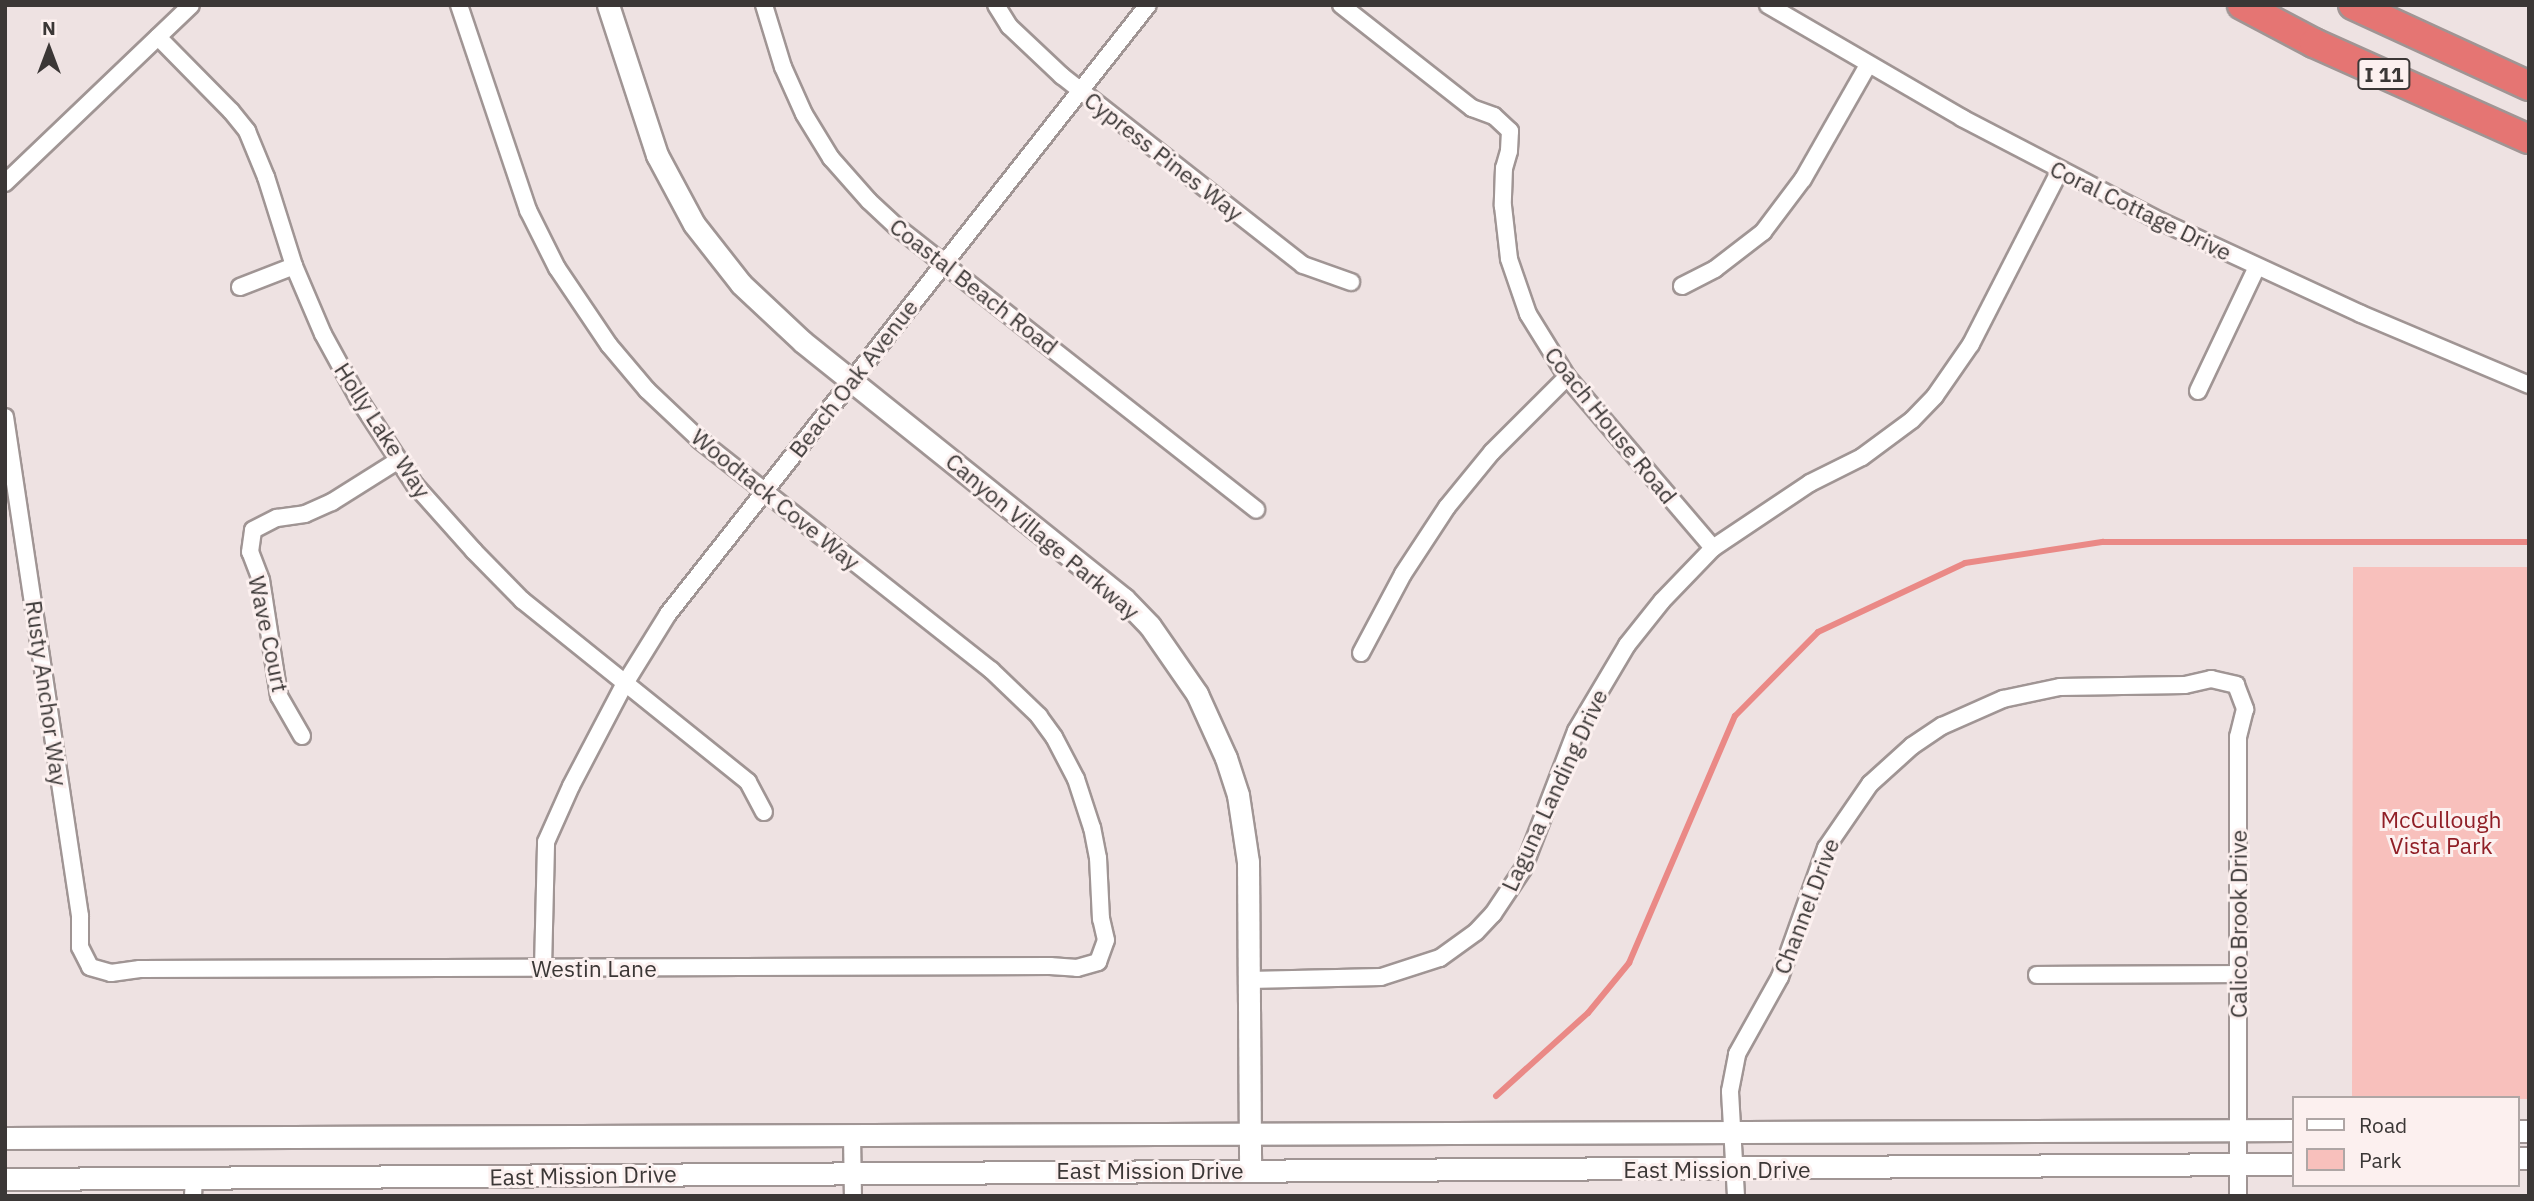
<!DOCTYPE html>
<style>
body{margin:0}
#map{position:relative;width:2534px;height:1201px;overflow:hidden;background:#eee2e2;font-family:"IBM Plex Sans",sans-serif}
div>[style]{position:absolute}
.green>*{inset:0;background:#f8c0bc}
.stream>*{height:6px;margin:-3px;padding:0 3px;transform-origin:3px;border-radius:3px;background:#ea8986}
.roads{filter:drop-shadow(2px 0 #a09594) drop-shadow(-2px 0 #a09594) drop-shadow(0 2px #a09594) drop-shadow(0 -2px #a09594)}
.street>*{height:16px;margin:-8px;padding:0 8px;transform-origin:8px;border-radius:8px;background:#fff}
.secondary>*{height:21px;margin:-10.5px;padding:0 10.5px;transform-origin:10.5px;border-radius:10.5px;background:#fff}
.highway>*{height:28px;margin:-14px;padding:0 14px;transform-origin:14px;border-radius:14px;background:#e57573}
span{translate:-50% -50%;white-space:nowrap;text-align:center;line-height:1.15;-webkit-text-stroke:6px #fcf0ef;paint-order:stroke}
.shield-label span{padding:2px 5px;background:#fcf0ef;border:2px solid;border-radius:5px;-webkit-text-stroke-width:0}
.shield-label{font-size:21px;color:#3b3736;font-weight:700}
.street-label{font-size:23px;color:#3b3736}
.park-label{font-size:23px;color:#901e26}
.frame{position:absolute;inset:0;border:7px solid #3b3736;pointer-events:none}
.legend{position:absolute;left:2292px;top:1096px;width:228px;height:91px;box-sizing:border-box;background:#fcf0ef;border:2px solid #afa6a5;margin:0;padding:9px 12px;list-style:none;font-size:21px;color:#3b3736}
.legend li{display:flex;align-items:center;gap:14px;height:35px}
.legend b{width:35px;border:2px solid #afa6a5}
.north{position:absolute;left:14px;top:14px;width:70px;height:70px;-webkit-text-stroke:5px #fcf0ef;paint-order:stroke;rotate:0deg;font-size:19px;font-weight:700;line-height:28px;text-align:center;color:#3b3736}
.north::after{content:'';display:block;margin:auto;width:24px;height:32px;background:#3b3736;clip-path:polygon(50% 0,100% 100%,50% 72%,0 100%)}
</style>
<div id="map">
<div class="green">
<div style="clip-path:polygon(2353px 567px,2529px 567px,2529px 1099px,2352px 1098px)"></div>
</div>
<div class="stream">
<div style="left:1496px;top:1096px;width:124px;rotate:-42.1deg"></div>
<div style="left:1588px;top:1013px;width:65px;rotate:-50.6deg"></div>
<div style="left:1629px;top:963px;width:269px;rotate:-66.8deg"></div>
<div style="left:1735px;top:716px;width:118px;rotate:-45.3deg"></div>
<div style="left:1818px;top:632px;width:162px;rotate:-25.1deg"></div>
<div style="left:1965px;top:563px;width:140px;rotate:-8.7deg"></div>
<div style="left:2103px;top:542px;width:426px"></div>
</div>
<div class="roads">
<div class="street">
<div style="left:764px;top:5px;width:65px;rotate:73deg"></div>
<div style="left:783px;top:67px;width:51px;rotate:65.9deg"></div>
<div style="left:804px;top:114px;width:52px;rotate:58.5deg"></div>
<div style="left:831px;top:158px;width:57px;rotate:48.5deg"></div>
<div style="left:869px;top:201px;width:38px;rotate:43deg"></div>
<div style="left:897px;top:227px;width:457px;rotate:38.2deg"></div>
<div style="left:996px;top:5px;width:25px;rotate:58deg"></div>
<div style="left:1009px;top:26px;width:73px;rotate:43.3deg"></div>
<div style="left:1062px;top:76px;width:306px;rotate:38.1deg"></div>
<div style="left:1303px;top:265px;width:51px;rotate:19.5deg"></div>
<div style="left:1341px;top:5px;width:167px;rotate:38.2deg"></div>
<div style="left:1472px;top:108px;width:23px;rotate:20deg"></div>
<div style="left:1494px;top:116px;width:22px;rotate:43deg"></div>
<div style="left:1510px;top:131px;width:20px;rotate:93deg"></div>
<div style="left:1509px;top:151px;width:18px;rotate:106deg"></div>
<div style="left:1504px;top:168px;width:38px;rotate:92deg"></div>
<div style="left:1503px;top:206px;width:53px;rotate:83.5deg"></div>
<div style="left:1509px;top:259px;width:58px;rotate:70.9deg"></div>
<div style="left:1528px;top:314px;width:74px;rotate:58.2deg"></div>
<div style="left:1567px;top:377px;width:225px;rotate:49.5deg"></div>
<div style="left:1768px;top:5px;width:225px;rotate:30.2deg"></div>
<div style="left:1962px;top:118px;width:223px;rotate:27.5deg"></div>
<div style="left:2160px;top:221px;width:221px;rotate:24.8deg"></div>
<div style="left:2361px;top:314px;width:182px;rotate:22.9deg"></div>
<div style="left:158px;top:37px;width:104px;rotate:45.4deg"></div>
<div style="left:231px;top:111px;width:26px;rotate:51deg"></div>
<div style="left:247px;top:131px;width:50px;rotate:67.6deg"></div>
<div style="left:266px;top:177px;width:93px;rotate:72.5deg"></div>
<div style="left:294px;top:266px;width:74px;rotate:66.9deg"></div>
<div style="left:323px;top:334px;width:73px;rotate:61.3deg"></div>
<div style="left:358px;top:398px;width:104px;rotate:56.8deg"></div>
<div style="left:415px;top:485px;width:89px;rotate:48.2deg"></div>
<div style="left:474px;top:551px;width:69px;rotate:45.6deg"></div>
<div style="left:522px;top:600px;width:290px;rotate:38.8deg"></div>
<div style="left:748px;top:782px;width:34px;rotate:62deg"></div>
<div style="left:5px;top:183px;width:257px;rotate:-43.7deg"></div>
<div style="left:1682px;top:286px;width:37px;rotate:-27deg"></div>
<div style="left:1715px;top:269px;width:61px;rotate:-37.6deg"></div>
<div style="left:1763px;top:232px;width:66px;rotate:-53deg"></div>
<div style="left:1803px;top:179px;width:131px;rotate:-60.3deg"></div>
<div style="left:240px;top:287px;width:58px;rotate:-21.3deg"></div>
<div style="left:2198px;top:391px;width:137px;rotate:-64.6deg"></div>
<div style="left:5px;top:417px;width:505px;rotate:81.45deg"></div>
<div style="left:80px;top:916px;width:31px;rotate:90deg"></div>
<div style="left:80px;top:947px;width:22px;rotate:63deg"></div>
<div style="left:90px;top:967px;width:22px;rotate:16deg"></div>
<div style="left:111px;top:973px;width:29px;rotate:-8deg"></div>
<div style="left:140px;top:969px;width:910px;rotate:-0.19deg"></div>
<div style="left:1050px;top:966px;width:27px;rotate:4deg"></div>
<div style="left:1077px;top:968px;width:22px;rotate:-16deg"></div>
<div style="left:1098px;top:962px;width:23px;rotate:-70deg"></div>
<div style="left:1106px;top:940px;width:22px;rotate:-103deg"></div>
<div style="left:1101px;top:919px;width:61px;rotate:-92.8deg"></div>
<div style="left:1098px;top:858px;width:31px;rotate:-101deg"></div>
<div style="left:1092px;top:828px;width:52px;rotate:-108.1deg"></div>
<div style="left:1076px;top:779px;width:47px;rotate:-117.6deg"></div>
<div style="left:1054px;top:737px;width:26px;rotate:-126deg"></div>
<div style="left:1039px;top:716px;width:66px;rotate:-136.2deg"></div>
<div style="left:991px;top:670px;width:371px;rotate:-141.7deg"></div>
<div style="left:700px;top:440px;width:73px;rotate:-136.7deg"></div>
<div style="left:647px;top:390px;width:59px;rotate:-130.2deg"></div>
<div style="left:609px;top:345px;width:93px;rotate:-124deg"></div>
<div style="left:557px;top:268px;width:65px;rotate:-116.6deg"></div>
<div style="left:528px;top:210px;width:216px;rotate:-108.6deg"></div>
<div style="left:1361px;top:653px;width:89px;rotate:-62deg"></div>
<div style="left:1403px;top:574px;width:80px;rotate:-56.7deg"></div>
<div style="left:1447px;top:507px;width:71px;rotate:-50.7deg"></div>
<div style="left:1492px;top:452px;width:106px;rotate:-45deg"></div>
<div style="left:302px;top:736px;width:46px;rotate:-119.9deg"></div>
<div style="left:279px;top:696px;width:117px;rotate:-98.8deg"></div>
<div style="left:261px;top:580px;width:30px;rotate:-111deg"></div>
<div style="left:250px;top:552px;width:22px;rotate:-82deg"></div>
<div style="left:253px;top:530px;width:27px;rotate:-27deg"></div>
<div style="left:277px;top:518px;width:28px;rotate:-8deg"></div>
<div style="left:305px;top:514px;width:30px;rotate:-24deg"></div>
<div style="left:332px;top:502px;width:77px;rotate:-32.2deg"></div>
<div style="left:543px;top:968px;width:126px;rotate:-88.6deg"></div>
<div style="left:546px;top:842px;width:61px;rotate:-65.9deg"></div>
<div style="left:571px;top:786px;width:114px;rotate:-62.3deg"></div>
<div style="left:624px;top:685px;width:84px;rotate:-58.2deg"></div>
<div style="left:668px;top:614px;width:775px;rotate:-51.76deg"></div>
<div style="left:2037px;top:975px;width:201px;rotate:-0.3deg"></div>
<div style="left:1249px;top:980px;width:132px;rotate:-1.3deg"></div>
<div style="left:1381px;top:977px;width:62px;rotate:-17.9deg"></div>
<div style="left:1440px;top:958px;width:44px;rotate:-35.8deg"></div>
<div style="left:1476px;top:932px;width:25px;rotate:-47deg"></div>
<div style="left:1493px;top:914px;width:54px;rotate:-56.3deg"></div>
<div style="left:1523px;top:869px;width:148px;rotate:-69deg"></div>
<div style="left:1576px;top:731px;width:100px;rotate:-59.3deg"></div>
<div style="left:1627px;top:645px;width:56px;rotate:-51.5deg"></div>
<div style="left:1662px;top:601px;width:74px;rotate:-46.1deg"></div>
<div style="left:1713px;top:548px;width:117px;rotate:-33.8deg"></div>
<div style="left:1810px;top:483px;width:58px;rotate:-26.6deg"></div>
<div style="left:1862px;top:457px;width:62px;rotate:-36.5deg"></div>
<div style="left:1912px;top:420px;width:33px;rotate:-46deg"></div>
<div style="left:1935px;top:396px;width:63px;rotate:-55.3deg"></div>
<div style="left:1971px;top:344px;width:195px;rotate:-62.9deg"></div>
<div style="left:852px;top:1135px;width:61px;rotate:89.1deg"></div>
<div style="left:193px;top:1196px;width:17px;rotate:-87deg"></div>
<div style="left:1736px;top:1196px;width:105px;rotate:-93.3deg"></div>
<div style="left:1730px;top:1091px;width:38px;rotate:-79deg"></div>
<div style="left:1737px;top:1054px;width:88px;rotate:-60.8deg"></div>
<div style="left:1780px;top:977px;width:137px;rotate:-70.4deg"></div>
<div style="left:1826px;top:848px;width:78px;rotate:-55.5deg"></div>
<div style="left:1870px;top:784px;width:57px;rotate:-42.1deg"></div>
<div style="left:1912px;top:746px;width:36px;rotate:-34deg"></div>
<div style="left:1942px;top:726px;width:67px;rotate:-23.9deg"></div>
<div style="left:2003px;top:699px;width:58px;rotate:-11.9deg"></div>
<div style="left:2060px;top:687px;width:125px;rotate:-0.9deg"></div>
<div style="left:2185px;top:685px;width:27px;rotate:-13deg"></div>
<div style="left:2211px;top:679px;width:26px;rotate:13deg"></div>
<div style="left:2236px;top:685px;width:26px;rotate:69deg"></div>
<div style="left:2245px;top:709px;width:29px;rotate:104deg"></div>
<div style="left:2238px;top:737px;width:459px;rotate:90deg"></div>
</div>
<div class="secondary">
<div style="left:608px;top:5px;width:158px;rotate:71.9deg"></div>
<div style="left:657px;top:155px;width:78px;rotate:61.8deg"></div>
<div style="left:694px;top:224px;width:76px;rotate:51.9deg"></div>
<div style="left:741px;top:284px;width:85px;rotate:43.1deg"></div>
<div style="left:803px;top:342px;width:411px;rotate:38.7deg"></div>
<div style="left:1124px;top:599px;width:37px;rotate:46deg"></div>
<div style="left:1150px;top:626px;width:83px;rotate:55.3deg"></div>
<div style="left:1197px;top:694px;width:70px;rotate:65.6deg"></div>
<div style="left:1226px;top:758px;width:39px;rotate:72deg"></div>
<div style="left:1238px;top:795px;width:68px;rotate:81.5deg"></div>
<div style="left:1248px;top:862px;width:307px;rotate:89.6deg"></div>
<div style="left:2518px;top:1131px;width:11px"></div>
<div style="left:5px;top:1138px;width:2289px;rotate:-0.2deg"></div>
<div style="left:2518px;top:1158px;width:11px"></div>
<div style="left:5px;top:1179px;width:2289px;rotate:-0.38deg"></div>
</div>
<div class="highway">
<div style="left:2242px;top:5px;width:81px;rotate:27.8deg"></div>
<div style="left:2314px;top:43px;width:235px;rotate:24.1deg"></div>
<div style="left:2353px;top:5px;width:194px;rotate:24.7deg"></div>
</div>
</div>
<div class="shield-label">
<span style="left:2384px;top:74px">I 11</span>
</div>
<div class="street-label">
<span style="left:1164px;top:156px;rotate:38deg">Cypress Pines Way</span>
<span style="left:2141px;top:210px;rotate:26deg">Coral Cottage Drive</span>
<span style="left:974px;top:286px;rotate:38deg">Coastal Beach Road</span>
<span style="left:853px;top:378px;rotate:-52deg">Beach Oak Avenue</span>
<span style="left:1611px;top:425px;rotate:51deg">Coach House Road</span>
<span style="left:383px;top:430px;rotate:57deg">Holly Lake Way</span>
<span style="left:776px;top:499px;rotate:39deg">Woodtack Cove Way</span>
<span style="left:1043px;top:536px;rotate:40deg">Canyon Village Parkway</span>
<span style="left:269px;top:634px;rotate:78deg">Wave Court</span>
<span style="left:47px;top:693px;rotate:82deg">Rusty Anchor Way</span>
<span style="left:1554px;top:790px;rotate:-65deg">Laguna Landing Drive</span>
<span style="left:1806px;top:906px;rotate:-69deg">Channel Drive</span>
<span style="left:2238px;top:924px;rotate:-90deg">Calico Brook Drive</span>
<span style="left:594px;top:968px">Westin Lane</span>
<span style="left:1717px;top:1169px">East Mission Drive</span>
<span style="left:1150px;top:1170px">East Mission Drive</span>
<span style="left:583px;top:1175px;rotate:-1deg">East Mission Drive</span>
</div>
<div class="park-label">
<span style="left:2441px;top:832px">McCullough<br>Vista Park</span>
</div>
<div class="frame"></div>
<ul class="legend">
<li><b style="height:9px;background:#fff"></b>Road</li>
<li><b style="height:19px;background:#f8c0bc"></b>Park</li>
</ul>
<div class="north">N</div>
</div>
